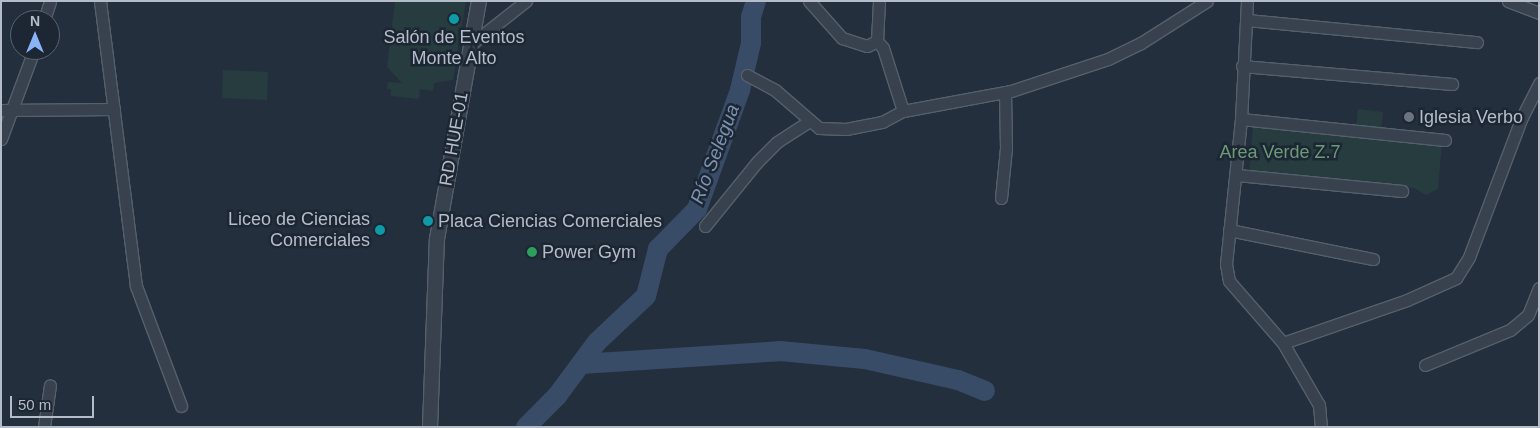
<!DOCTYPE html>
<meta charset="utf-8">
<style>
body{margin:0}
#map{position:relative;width:1540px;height:428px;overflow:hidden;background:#242f3e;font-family:Helvetica,sans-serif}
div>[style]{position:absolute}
.green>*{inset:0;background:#263c3f}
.river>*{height:20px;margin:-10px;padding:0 10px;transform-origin:10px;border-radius:10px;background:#394c67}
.roads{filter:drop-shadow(1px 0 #565f6c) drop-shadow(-1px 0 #565f6c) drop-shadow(0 1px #565f6c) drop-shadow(0 -1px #565f6c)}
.minor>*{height:11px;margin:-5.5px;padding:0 5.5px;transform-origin:5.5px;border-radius:5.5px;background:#38414e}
.tertiary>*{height:14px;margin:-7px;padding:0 7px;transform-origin:7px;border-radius:7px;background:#38414e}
.dots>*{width:14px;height:14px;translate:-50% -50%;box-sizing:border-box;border:2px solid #1d2633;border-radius:50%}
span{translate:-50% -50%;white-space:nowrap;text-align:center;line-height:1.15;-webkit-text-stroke:5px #1d2633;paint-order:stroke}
.poi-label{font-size:18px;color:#b4bcc9}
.left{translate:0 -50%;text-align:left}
.right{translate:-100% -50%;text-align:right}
.street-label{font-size:18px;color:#b4bcc9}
.park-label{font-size:18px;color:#6b9a76}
.water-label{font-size:19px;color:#7c92b1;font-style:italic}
.frame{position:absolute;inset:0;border:2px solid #b4bcc9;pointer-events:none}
.north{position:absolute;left:10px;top:10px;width:50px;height:50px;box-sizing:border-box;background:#1d2633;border:1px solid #59626f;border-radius:50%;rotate:0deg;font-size:14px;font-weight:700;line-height:20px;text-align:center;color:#b4bcc9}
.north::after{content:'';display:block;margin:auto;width:18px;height:22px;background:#8ab4f8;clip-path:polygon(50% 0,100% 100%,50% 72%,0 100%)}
.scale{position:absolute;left:10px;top:396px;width:84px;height:22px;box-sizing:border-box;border:2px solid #b4bcc9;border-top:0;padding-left:6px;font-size:15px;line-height:18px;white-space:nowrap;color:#b4bcc9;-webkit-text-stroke:4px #1d2633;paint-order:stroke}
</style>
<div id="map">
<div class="green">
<div style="clip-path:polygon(395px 1px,466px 1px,453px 80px,434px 83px,433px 91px,420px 89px,419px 99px,391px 96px,391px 89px,387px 89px,388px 82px,402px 83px,387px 67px)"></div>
<div style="clip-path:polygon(223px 70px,268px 72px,267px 100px,222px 98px)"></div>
<div style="clip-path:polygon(1358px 109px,1383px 112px,1381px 132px,1356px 130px)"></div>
<div style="clip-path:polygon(1253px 125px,1442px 142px,1438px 189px,1426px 195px,1414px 188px,1249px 174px)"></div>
</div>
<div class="river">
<div style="left:581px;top:364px;width:199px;rotate:-3.7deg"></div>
<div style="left:780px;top:351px;width:85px;rotate:5.4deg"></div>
<div style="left:865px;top:359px;width:95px;rotate:12.7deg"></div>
<div style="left:958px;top:380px;width:29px;rotate:22deg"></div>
<div style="left:526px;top:427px;width:44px;rotate:-45deg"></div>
<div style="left:557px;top:396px;width:67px;rotate:-53.5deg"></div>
<div style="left:597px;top:342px;width:67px;rotate:-43.2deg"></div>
<div style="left:646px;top:296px;width:49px;rotate:-75.7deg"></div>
<div style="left:658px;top:249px;width:56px;rotate:-45.7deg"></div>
<div style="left:697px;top:209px;width:127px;rotate:-70.1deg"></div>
<div style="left:740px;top:90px;width:48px;rotate:-76.8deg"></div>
<div style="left:751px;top:43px;width:26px;rotate:-90deg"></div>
<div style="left:751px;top:17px;width:17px;rotate:-73deg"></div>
</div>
<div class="roads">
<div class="minor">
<div style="left:100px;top:1px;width:287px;rotate:82.8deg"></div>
<div style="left:136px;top:286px;width:128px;rotate:69.4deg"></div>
<div style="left:809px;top:1px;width:50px;rotate:48.3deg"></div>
<div style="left:842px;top:38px;width:26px;rotate:18deg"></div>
<div style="left:867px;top:46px;width:11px;rotate:-27deg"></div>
<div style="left:877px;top:41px;width:40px;rotate:-87.1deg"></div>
<div style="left:1247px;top:1px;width:118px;rotate:92.9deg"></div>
<div style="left:1241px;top:119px;width:146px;rotate:95.9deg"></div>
<div style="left:1226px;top:264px;width:17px;rotate:80deg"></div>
<div style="left:1229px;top:281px;width:82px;rotate:48.9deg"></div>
<div style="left:1283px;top:343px;width:72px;rotate:59.9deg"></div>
<div style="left:1319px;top:405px;width:22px;rotate:85deg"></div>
<div style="left:1508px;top:1px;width:33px;rotate:21deg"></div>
<div style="left:44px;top:20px;width:20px;rotate:-72deg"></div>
<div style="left:1247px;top:20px;width:231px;rotate:5.5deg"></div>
<div style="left:877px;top:41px;width:9px;rotate:49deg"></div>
<div style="left:883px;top:48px;width:66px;rotate:72.4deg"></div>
<div style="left:470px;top:45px;width:71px;rotate:-38.2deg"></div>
<div style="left:1242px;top:66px;width:211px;rotate:4.9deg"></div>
<div style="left:747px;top:75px;width:32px;rotate:28deg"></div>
<div style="left:775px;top:90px;width:58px;rotate:40.8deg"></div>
<div style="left:819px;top:128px;width:27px;rotate:2deg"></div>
<div style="left:846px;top:129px;width:37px;rotate:-11deg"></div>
<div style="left:882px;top:122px;width:24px;rotate:-28deg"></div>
<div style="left:903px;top:111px;width:110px;rotate:-10.5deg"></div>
<div style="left:1011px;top:91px;width:102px;rotate:-18.3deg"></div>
<div style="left:1108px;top:59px;width:37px;rotate:-26deg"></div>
<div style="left:1141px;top:43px;width:78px;rotate:-32.5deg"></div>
<div style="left:1px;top:110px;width:113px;rotate:-0.5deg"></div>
<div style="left:1241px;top:119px;width:205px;rotate:5.9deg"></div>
<div style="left:1px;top:139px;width:95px;rotate:-69.7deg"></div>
<div style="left:1237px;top:175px;width:166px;rotate:5.5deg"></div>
<div style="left:1001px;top:198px;width:50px;rotate:-84.3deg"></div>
<div style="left:1006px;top:148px;width:56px;rotate:-91deg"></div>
<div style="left:705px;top:226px;width:82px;rotate:-50.9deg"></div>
<div style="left:757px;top:162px;width:28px;rotate:-45deg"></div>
<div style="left:777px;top:142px;width:38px;rotate:-33deg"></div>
<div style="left:1229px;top:230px;width:147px;rotate:11.4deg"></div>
<div style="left:1283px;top:343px;width:131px;rotate:-19.1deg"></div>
<div style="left:1407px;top:300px;width:54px;rotate:-24.2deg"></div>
<div style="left:1456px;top:278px;width:25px;rotate:-58deg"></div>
<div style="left:1469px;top:257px;width:150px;rotate:-69.3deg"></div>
<div style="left:1522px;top:117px;width:38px;rotate:-63deg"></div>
<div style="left:1425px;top:365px;width:92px;rotate:-22.4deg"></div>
<div style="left:1510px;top:330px;width:23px;rotate:-40deg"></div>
<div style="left:1528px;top:315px;width:29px;rotate:-68deg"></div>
<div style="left:44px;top:427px;width:42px;rotate:-81.9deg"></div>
</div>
<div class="tertiary">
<div style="left:430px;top:427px;width:188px;rotate:-87.9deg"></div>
<div style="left:437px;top:239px;width:242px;rotate:-80deg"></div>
</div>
</div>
<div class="dots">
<div style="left:454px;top:19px;background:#0f9aa8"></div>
<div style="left:1409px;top:117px;background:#6b7280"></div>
<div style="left:428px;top:221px;background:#0f9aa8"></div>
<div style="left:380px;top:230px;background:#0f9aa8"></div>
<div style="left:532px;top:252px;background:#2e9e5b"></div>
</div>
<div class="poi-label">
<span style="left:454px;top:48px">Salón de Eventos<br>Monte Alto</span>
<span class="left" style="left:1419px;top:117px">Iglesia Verbo</span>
<span class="right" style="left:370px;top:230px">Liceo de Ciencias<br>Comerciales</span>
<span class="left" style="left:438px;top:221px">Placa Ciencias Comerciales</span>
<span class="left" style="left:542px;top:252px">Power Gym</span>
</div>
<div class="street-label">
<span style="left:454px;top:139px;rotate:-80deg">RD HUE-01</span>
</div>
<div class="park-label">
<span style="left:1280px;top:152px">Area Verde Z.7</span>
</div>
<div class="water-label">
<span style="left:715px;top:154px;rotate:-69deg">Río Selegua</span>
</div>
<div class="frame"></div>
<div class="north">N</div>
<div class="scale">50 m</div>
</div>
